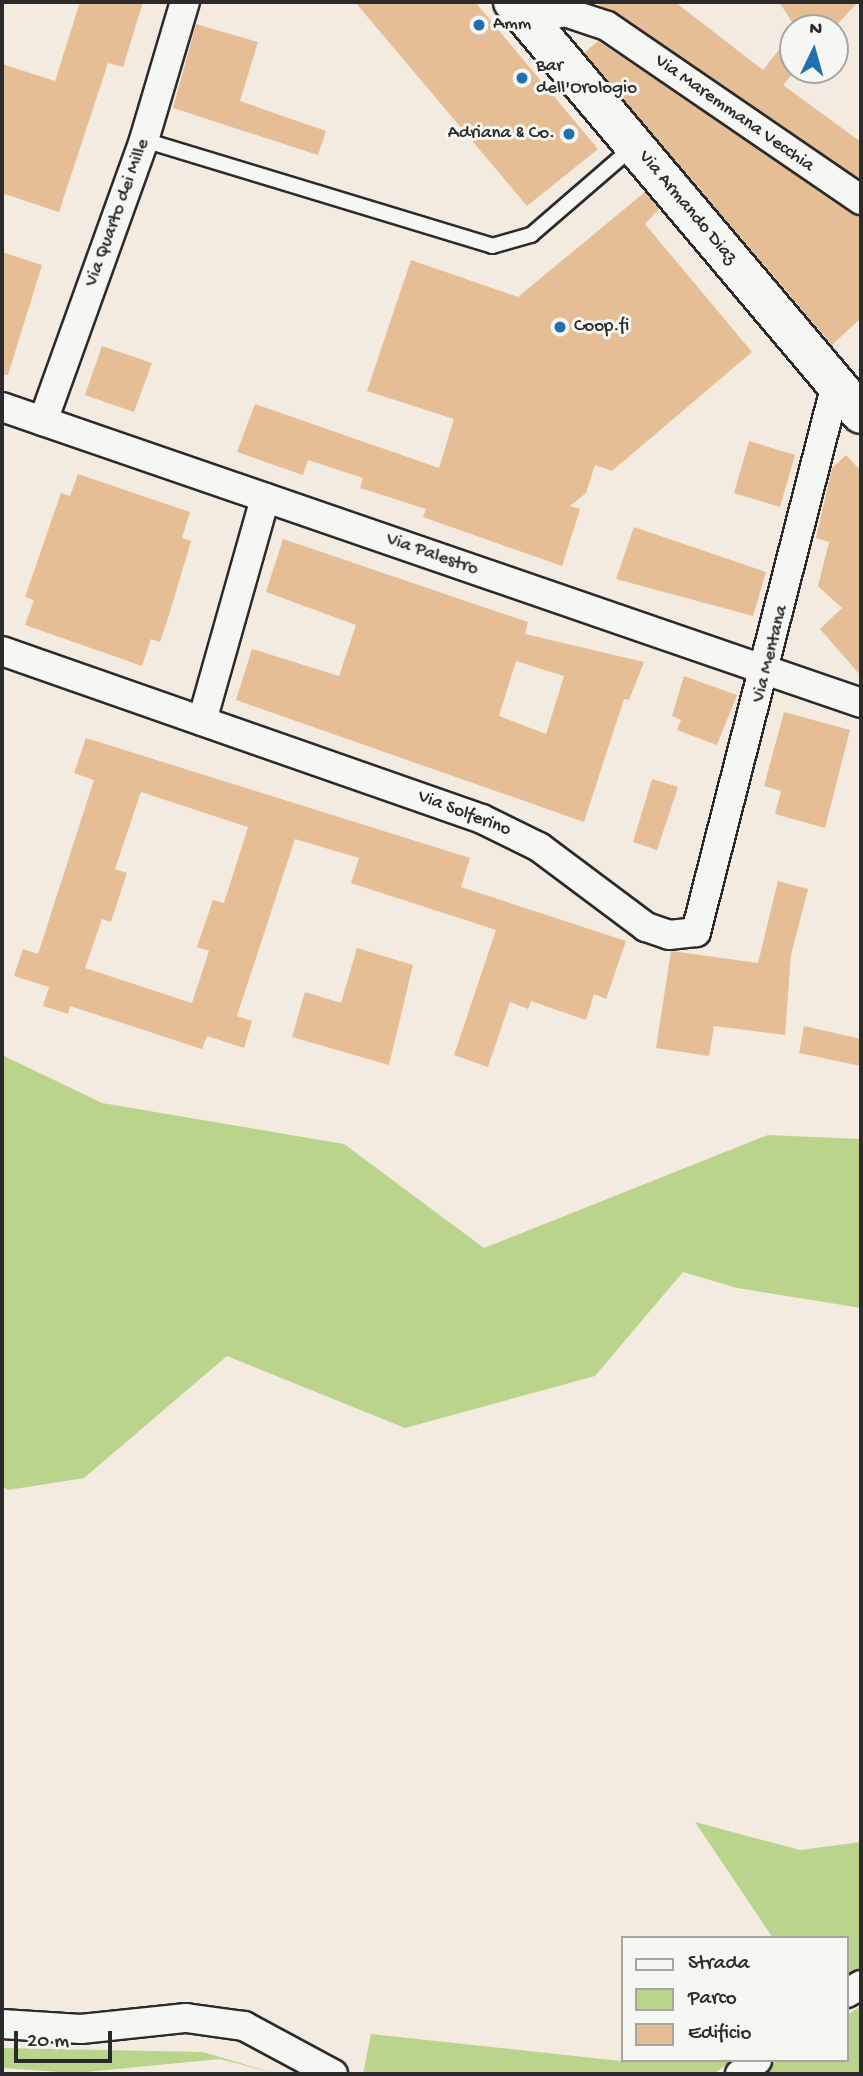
<!DOCTYPE html>
<style>
body{margin:0}
#map{position:relative;width:863px;height:2076px;overflow:hidden;background:#f3ebe0;font-family:"Gochi Hand",sans-serif}
div>[style]{position:absolute}
.green>*{inset:0;background:#bbd48b}
.building>*{inset:0;background:#e6be96}
.roads{filter:drop-shadow(2px 0 #2b2b2b) drop-shadow(-2px 0 #2b2b2b) drop-shadow(0 2px #2b2b2b) drop-shadow(0 -2px #2b2b2b)}
.lane>*{height:14px;margin:-7px;padding:0 7px;transform-origin:7px;border-radius:7px;background:#f6f6f2}
.street>*{height:28px;margin:-14px;padding:0 14px;transform-origin:14px;border-radius:14px;background:#f6f6f2}
.secondary>*{height:38px;margin:-19px;padding:0 19px;transform-origin:19px;border-radius:19px;background:#f6f6f2}
.dots>*{width:19px;height:19px;translate:-50% -50%;box-sizing:border-box;border:4px solid #f6f6f2;border-radius:50%}
span{translate:-50% -50%;white-space:nowrap;text-align:center;line-height:1.15;-webkit-text-stroke:6px #f6f6f2;paint-order:stroke}
.poi-label{font-size:19px;color:#2b2b2b}
.left{translate:0 -50%;text-align:left}
.right{translate:-100% -50%;text-align:right}
.street-label{font-size:19px;color:#2b2b2b}
.frame{position:absolute;inset:0;border:4px solid #2b2b2b;pointer-events:none}
.legend{position:absolute;left:621px;top:1936px;width:228px;height:126px;box-sizing:border-box;background:#f6f6f2;border:2px solid #a5a5a2;margin:0;padding:9px 12px;list-style:none;font-size:21px;color:#2b2b2b}
.legend li{display:flex;align-items:center;gap:14px;height:35px}
.legend b{width:35px;border:2px solid #a5a5a2}
.north{position:absolute;left:779px;top:14px;width:70px;height:70px;box-sizing:border-box;background:#f6f6f2;border:2px solid #a5a5a2;border-radius:50%;rotate:5deg;font-size:19px;font-weight:700;line-height:28px;text-align:center;color:#2b2b2b}
.north::after{content:'';display:block;margin:auto;width:24px;height:32px;background:#1f6fb2;clip-path:polygon(50% 0,100% 100%,50% 72%,0 100%)}
.scale{position:absolute;left:14px;top:2031px;width:98px;height:32px;box-sizing:border-box;border:4px solid #2b2b2b;border-top:0;padding-left:9px;font-size:21px;line-height:24px;white-space:nowrap;color:#2b2b2b;-webkit-text-stroke:5px #f6f6f2;paint-order:stroke}
</style>
<div id="map">
<div class="green">
<div style="clip-path:polygon(2px 1055px,102px 1103px,344px 1144px,484px 1248px,768px 1135px,861px 1139px,861px 1308px,737px 1288px,683px 1272px,595px 1376px,405px 1428px,227px 1356px,84px 1478px,8px 1490px,2px 1486px)"></div>
<div style="clip-path:polygon(695px 1822px,800px 1850px,861px 1842px,861px 1970px,847px 1979px,847px 1938px,773px 1938px)"></div>
<div style="clip-path:polygon(861px 2006px,861px 2074px,762px 2074px,778px 2060px,847px 2060px,847px 2015px)"></div>
<div style="clip-path:polygon(371px 2034px,630px 2062px,732px 2060px,714px 2074px,363px 2074px)"></div>
<div style="clip-path:polygon(2px 2048px,203px 2052px,277px 2074px,220px 2059px,76px 2073px,2px 2068px)"></div>
</div>
<div class="building">
<div style="clip-path:polygon(80px 2px,143px 2px,123px 67px,108px 63px,59px 212px,2px 193px,2px 64px,55px 81px)"></div>
<div style="clip-path:polygon(355px 2px,475px 2px,598px 149px,527px 206px)"></div>
<div style="clip-path:polygon(595px 2px,675px 2px,763px 70px,793px 32px,796px 70px,783px 85px,861px 142px,861px 180px)"></div>
<div style="clip-path:polygon(779px 2px,858px 2px,834px 28px,796px 28px)"></div>
<div style="clip-path:polygon(196px 24px,258px 42px,240px 101px,326px 131px,318px 155px,173px 108px)"></div>
<div style="clip-path:polygon(598px 41px,861px 216px,861px 318px,832px 345px,584px 53px)"></div>
<div style="clip-path:polygon(645px 192px,659px 209px,645px 224px,752px 352px,612px 471px,595px 465px,586px 493px,570px 506px,580px 509px,562px 566px,423px 517px,426px 509px,360px 488px,363px 478px,308px 460px,303px 475px,237px 452px,255px 404px,439px 468px,454px 419px,367px 391px,411px 260px,518px 297px)"></div>
<div style="clip-path:polygon(2px 252px,42px 265px,8px 375px,2px 374px)"></div>
<div style="clip-path:polygon(102px 346px,152px 363px,134px 412px,85px 395px)"></div>
<div style="clip-path:polygon(749px 441px,795px 455px,780px 507px,734px 493px)"></div>
<div style="clip-path:polygon(846px 455px,861px 471px,861px 676px,820px 629px,842px 608px,818px 586px,829px 542px,816px 538px,832px 468px)"></div>
<div style="clip-path:polygon(78px 474px,190px 512px,182px 538px,191px 541px,170px 612px,160px 642px,151px 639px,142px 666px,25px 625px,34px 600px,25px 597px,61px 493px,70px 496px)"></div>
<div style="clip-path:polygon(634px 527px,766px 572px,753px 616px,616px 579px)"></div>
<div style="clip-path:polygon(evenodd,283px 539px,528px 622px,525px 634px,644px 662px,629px 700px,624px 699px,584px 822px,236px 700px,252px 649px,339px 676px,356px 625px,266px 592px,283px 539px,516px 661px,564px 676px,546px 734px,499px 716px,516px 661px)"></div>
<div style="clip-path:polygon(684px 676px,737px 695px,717px 745px,677px 730px,681px 720px,672px 716px)"></div>
<div style="clip-path:polygon(784px 712px,850px 730px,825px 828px,775px 814px,781px 791px,764px 786px)"></div>
<div style="clip-path:polygon(evenodd,86px 738px,470px 858px,461px 887px,626px 941px,606px 999px,594px 994px,586px 1020px,531px 1001px,528px 1009px,510px 1002px,488px 1067px,454px 1055px,496px 930px,351px 883px,359px 858px,295px 839px,237px 1016px,252px 1021px,244px 1048px,207px 1036px,202px 1049px,70px 1006px,68px 1014px,43px 1006px,49px 987px,14px 976px,23px 949px,38px 954px,94px 780px,74px 773px,86px 738px,141px 792px,248px 827px,224px 903px,213px 900px,197px 947px,209px 951px,192px 1003px,85px 968px,102px 919px,111px 922px,127px 873px,115px 869px,141px 792px)"></div>
<div style="clip-path:polygon(652px 779px,678px 787px,657px 850px,633px 842px)"></div>
<div style="clip-path:polygon(778px 881px,808px 889px,791px 955px,785px 1035px,714px 1026px,709px 1056px,656px 1048px,671px 951px,758px 963px)"></div>
<div style="clip-path:polygon(357px 948px,413px 965px,389px 1065px,292px 1037px,305px 992px,341px 1003px)"></div>
<div style="clip-path:polygon(804px 1026px,861px 1039px,861px 1066px,799px 1053px)"></div>
</div>
<div class="roads">
<div class="lane">
<div style="left:144px;top:140px;width:364px;rotate:16.9deg"></div>
<div style="left:492px;top:246px;width:41px;rotate:-15.8deg"></div>
<div style="left:531px;top:235px;width:136px;rotate:-40.8deg"></div>
</div>
<div class="street">
<div style="left:528px;top:20px;width:38px;rotate:-12deg"></div>
<div style="left:565px;top:12px;width:44px;rotate:18.4deg"></div>
<div style="left:607px;top:26px;width:308px;rotate:34.4deg"></div>
<div style="left:2px;top:407px;width:909px;rotate:19.01deg"></div>
<div style="left:43px;top:421px;width:299px;rotate:-70.2deg"></div>
<div style="left:144px;top:140px;width:144px;rotate:-73.5deg"></div>
<div style="left:2px;top:651px;width:509px;rotate:19.29deg"></div>
<div style="left:482px;top:819px;width:64px;rotate:26.2deg"></div>
<div style="left:539px;top:847px;width:134px;rotate:36.8deg"></div>
<div style="left:646px;top:927px;width:24px;rotate:19deg"></div>
<div style="left:669px;top:935px;width:27px;rotate:-6deg"></div>
<div style="left:696px;top:932px;width:566px;rotate:-75.67deg"></div>
<div style="left:202px;top:721px;width:232px;rotate:-74.2deg"></div>
<div style="left:847px;top:1993px;width:16px;rotate:-30deg"></div>
<div style="left:2px;top:2024px;width:79px;rotate:3.6deg"></div>
<div style="left:81px;top:2029px;width:106px;rotate:-6deg"></div>
<div style="left:186px;top:2018px;width:59px;rotate:7.9deg"></div>
<div style="left:244px;top:2026px;width:101px;rotate:28.3deg"></div>
<div style="left:740px;top:2074px;width:22px;rotate:-39deg"></div>
</div>
<div class="secondary">
<div style="left:513px;top:2px;width:539px;rotate:49.81deg"></div>
</div>
</div>
<div class="dots">
<div style="left:479px;top:25px;background:#1f6fb2"></div>
<div style="left:522px;top:78px;background:#1f6fb2"></div>
<div style="left:569px;top:134px;background:#1f6fb2"></div>
<div style="left:560px;top:327px;background:#1f6fb2"></div>
</div>
<div class="poi-label">
<span class="left" style="left:493px;top:25px">Amm</span>
<span class="left" style="left:536px;top:78px">Bar<br>dell'Orologio</span>
<span class="right" style="left:555px;top:134px">Adriana &amp; Co.</span>
<span class="left" style="left:574px;top:327px">Coop.fi</span>
</div>
<div class="street-label">
<span style="left:734px;top:114px;rotate:35deg">Via Maremmana Vecchia</span>
<span style="left:687px;top:208px;rotate:50deg">Via Armando Diaz</span>
<span style="left:118px;top:213px;rotate:-70deg">Via Quarto dei Mille</span>
<span style="left:432px;top:555px;rotate:19deg">Via Palestro</span>
<span style="left:771px;top:654px;rotate:-76deg">Via Mentana</span>
<span style="left:464px;top:814px;rotate:21deg">Via Solferino</span>
</div>
<div class="frame"></div>
<ul class="legend">
<li><b style="height:9px;background:#f6f6f2"></b>Strada</li>
<li><b style="height:19px;background:#bbd48b"></b>Parco</li>
<li><b style="height:19px;background:#e6be96"></b>Edificio</li>
</ul>
<div class="north">N</div>
<div class="scale">20 m</div>
</div>
